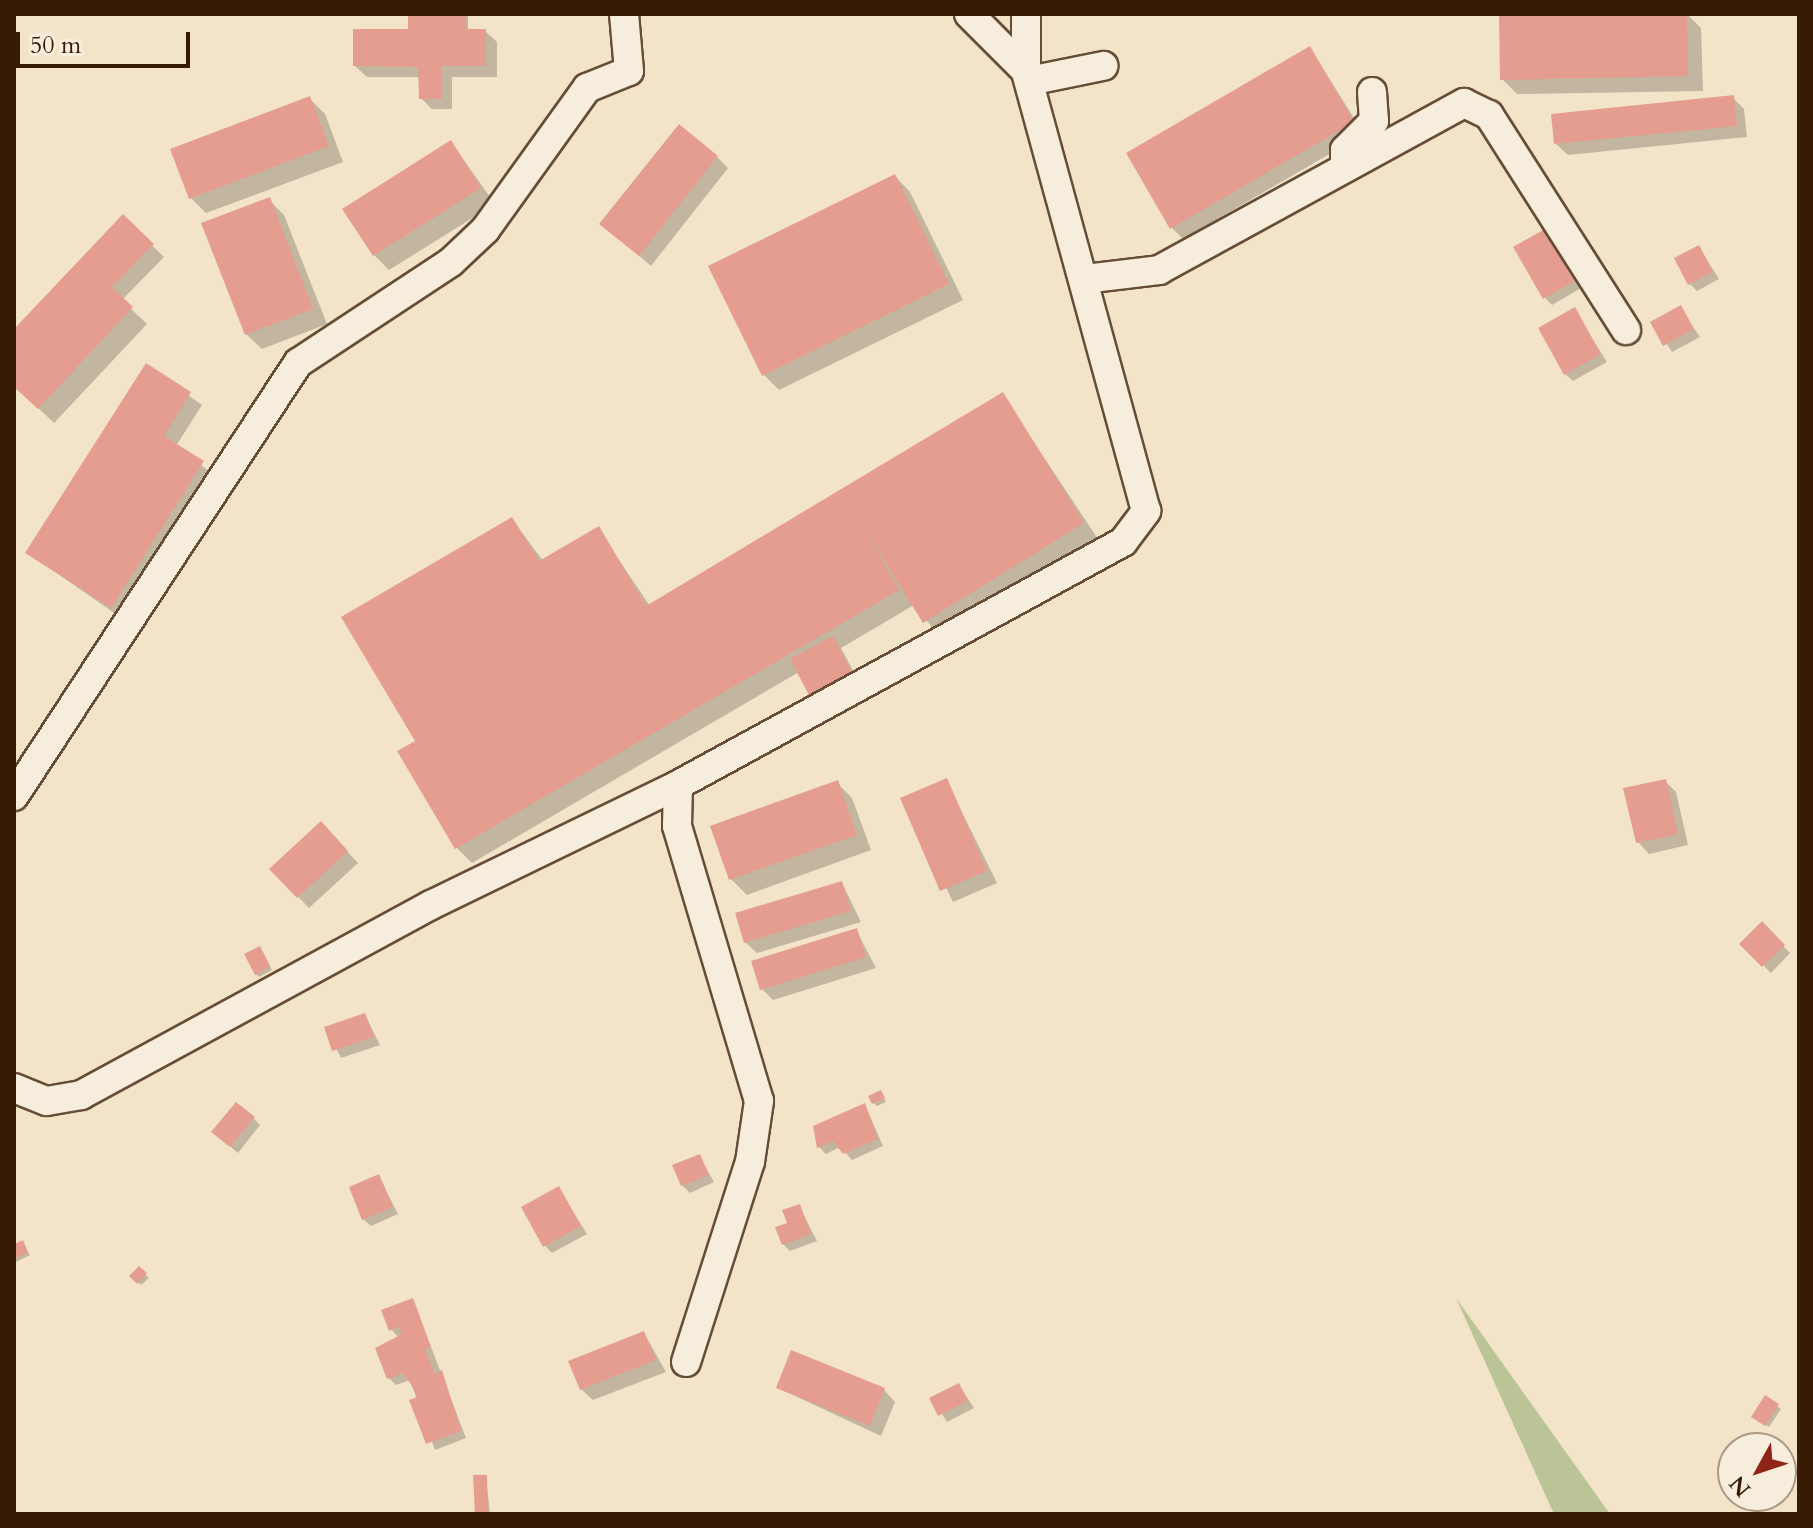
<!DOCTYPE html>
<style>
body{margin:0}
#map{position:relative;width:1813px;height:1528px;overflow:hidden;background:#f3e4c9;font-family:Cardo,serif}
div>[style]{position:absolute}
.green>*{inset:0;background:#bbc496}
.shadow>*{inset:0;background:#0003}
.building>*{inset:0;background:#e59d8f}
.roads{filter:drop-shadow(2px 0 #664d36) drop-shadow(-2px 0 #664d36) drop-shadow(0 2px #664d36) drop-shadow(0 -2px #664d36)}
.minor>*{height:28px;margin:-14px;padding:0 14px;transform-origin:14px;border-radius:14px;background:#f7eddc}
span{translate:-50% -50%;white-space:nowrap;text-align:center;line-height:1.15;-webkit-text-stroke:6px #f7eddc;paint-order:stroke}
.frame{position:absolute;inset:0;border:16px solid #371b05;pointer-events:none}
.north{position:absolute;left:1717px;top:1432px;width:80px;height:80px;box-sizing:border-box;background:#f7eddc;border:2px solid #aa9986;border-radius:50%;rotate:230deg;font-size:22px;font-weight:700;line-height:32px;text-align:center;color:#371b05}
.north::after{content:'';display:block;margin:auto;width:28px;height:36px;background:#8f2418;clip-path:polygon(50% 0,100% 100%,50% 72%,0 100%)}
.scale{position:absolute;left:16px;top:32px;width:174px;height:36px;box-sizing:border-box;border:4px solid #371b05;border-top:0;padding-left:10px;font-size:24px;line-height:28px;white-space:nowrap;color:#371b05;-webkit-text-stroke:6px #f7eddc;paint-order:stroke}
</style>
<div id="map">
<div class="green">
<div style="clip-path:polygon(1456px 1298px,1610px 1514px,1554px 1514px)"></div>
</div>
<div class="shadow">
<div style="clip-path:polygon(410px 14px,468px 14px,468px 31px,485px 31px,497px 42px,497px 77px,452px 77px,452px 109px,432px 109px,421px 98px,420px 77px,367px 77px,355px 66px,413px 31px)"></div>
<div style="clip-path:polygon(1615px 14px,1687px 14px,1701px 28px,1703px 91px,1517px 94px,1502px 79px)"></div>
<div style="clip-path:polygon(1310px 48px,1364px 134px,1183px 239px,1171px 227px)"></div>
<div style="clip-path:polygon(1733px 98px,1744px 109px,1747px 137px,1568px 155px,1556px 144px)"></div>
<div style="clip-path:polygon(310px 99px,325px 114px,343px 162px,206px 213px,190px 197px)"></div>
<div style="clip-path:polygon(451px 142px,495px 204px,389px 270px,374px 255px)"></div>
<div style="clip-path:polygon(717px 157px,728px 168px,651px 266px,602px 224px)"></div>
<div style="clip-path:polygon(895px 176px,910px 192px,963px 300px,779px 390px,764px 375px)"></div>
<div style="clip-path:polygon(269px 200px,284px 215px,327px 324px,262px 349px,246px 334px)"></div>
<div style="clip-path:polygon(123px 217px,164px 257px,122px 300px,147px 324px,54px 423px,14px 385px,14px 332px)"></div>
<div style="clip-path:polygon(1545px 232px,1581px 288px,1552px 305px,1545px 298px)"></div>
<div style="clip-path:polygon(1699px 247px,1719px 279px,1697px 291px,1690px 284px)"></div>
<div style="clip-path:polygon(1680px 308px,1700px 337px,1672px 352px,1653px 323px)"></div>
<div style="clip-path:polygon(1574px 310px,1607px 362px,1573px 381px,1565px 374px)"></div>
<div style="clip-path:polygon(147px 366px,202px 405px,176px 446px,218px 478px,127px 622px,28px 553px)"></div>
<div style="clip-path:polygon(1002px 394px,1098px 539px,940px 637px,914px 605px,841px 648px,860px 684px,799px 672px,472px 863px,457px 848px,400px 752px,417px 742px,512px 519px,543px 561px,598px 529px,650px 606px)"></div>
<div style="clip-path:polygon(946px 780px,997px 883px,953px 902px,903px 799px)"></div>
<div style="clip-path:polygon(1665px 781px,1676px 792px,1688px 845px,1649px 854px,1638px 842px)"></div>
<div style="clip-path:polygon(837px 783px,852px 798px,871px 850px,747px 895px,731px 879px)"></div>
<div style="clip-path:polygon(332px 835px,358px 863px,309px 908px,272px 869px)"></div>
<div style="clip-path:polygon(842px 883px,861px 922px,757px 953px,745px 942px)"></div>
<div style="clip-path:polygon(1762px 924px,1790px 953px,1771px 973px,1742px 944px)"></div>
<div style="clip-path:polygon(856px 930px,876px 968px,773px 1000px,762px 989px)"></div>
<div style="clip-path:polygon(262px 951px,272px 970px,259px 977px,256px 974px)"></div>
<div style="clip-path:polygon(365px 1015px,380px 1045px,341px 1058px,326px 1028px)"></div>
<div style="clip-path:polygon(883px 1096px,886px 1102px,877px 1106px,874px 1103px)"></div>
<div style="clip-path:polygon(865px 1105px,883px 1146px,852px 1160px,840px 1147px,826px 1154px,819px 1147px)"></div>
<div style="clip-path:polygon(253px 1118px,260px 1125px,238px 1153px,221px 1139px)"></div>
<div style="clip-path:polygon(699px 1156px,714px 1182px,690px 1193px,682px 1185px)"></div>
<div style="clip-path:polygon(379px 1177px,398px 1214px,371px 1226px,363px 1219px)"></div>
<div style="clip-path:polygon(559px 1189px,587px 1234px,552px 1253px,545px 1246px)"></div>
<div style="clip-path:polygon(799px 1206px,817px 1241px,790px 1251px,783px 1244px)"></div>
<div style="clip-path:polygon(22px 1242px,30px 1255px,16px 1262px,14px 1246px)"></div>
<div style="clip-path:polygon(139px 1268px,149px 1278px,141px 1285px,132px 1276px)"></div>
<div style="clip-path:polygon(413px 1300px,466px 1438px,435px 1450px,410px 1380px,396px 1385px,389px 1378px,399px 1338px,391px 1329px)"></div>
<div style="clip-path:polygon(644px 1333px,666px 1372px,593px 1400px,581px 1389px)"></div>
<div style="clip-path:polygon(959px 1385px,974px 1408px,947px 1422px,932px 1399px)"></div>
<div style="clip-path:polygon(778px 1388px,884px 1390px,895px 1402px,881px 1436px)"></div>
<div style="clip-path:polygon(1766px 1398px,1781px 1409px,1769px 1427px,1757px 1419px)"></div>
<div style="clip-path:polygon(486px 1477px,490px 1514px,477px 1514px)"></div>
</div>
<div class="building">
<div style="clip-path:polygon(408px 14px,466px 14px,466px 29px,486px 29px,486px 66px,442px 66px,442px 99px,419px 99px,418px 67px,353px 66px,353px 29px,408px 29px)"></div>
<div style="clip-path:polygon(1499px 14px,1687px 14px,1688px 76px,1500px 80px)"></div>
<div style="clip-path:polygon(1310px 46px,1354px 122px,1170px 229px,1126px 153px)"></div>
<div style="clip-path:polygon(1734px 95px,1737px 126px,1554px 144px,1551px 114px)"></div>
<div style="clip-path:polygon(310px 96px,329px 146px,189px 199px,170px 149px)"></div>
<div style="clip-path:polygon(679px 124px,718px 156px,639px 256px,599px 224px)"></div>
<div style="clip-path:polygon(451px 140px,481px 188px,373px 256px,342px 209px)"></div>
<div style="clip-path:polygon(895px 174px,949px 284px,762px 376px,708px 266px)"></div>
<div style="clip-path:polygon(270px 197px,313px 309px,245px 335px,201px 223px)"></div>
<div style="clip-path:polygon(123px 214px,154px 244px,112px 287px,133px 307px,38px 409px,14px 387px,14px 329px)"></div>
<div style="clip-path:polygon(1545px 229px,1575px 281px,1543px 299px,1513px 247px)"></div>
<div style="clip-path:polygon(1699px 245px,1713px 272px,1688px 285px,1674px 258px)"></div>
<div style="clip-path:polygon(1681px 305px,1694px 329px,1663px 346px,1650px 322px)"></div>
<div style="clip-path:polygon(1575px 307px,1601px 354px,1564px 375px,1538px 328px)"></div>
<div style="clip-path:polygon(146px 363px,191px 392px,164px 436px,204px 461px,111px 608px,25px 553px)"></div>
<div style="clip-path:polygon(1003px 392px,1084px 523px,923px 623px,863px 526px,899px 590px,455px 849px,397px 751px,415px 741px,341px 617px,512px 517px,539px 561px,599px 526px,646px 606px)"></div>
<div style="clip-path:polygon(833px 636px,854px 676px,811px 699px,790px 659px)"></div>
<div style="clip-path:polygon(947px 778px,987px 871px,940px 891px,900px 798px)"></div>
<div style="clip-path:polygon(1666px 779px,1678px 834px,1636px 843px,1623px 788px)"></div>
<div style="clip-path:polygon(838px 780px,857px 835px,729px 880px,710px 826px)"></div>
<div style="clip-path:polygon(321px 821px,348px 851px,297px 898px,269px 869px)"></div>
<div style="clip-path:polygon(842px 881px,851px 911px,744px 943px,735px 913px)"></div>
<div style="clip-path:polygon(1762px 921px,1785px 945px,1762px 967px,1739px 944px)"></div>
<div style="clip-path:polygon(857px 928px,866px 957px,760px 990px,751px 961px)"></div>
<div style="clip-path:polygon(260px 946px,270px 966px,255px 975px,244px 954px)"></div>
<div style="clip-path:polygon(365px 1013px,374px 1037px,332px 1051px,324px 1027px)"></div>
<div style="clip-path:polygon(881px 1090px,885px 1098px,872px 1104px,868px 1096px)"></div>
<div style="clip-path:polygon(236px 1102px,255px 1117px,230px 1147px,211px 1132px)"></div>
<div style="clip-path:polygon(865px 1103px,878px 1139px,843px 1154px,833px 1141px,817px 1148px,813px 1126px)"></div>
<div style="clip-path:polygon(700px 1154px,709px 1175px,681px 1186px,672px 1165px)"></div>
<div style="clip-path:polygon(379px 1174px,393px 1207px,362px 1220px,349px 1187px)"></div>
<div style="clip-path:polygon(559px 1186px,581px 1226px,543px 1247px,521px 1207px)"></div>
<div style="clip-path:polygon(800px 1204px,811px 1234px,782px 1245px,775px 1227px,787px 1223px,782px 1210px)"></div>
<div style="clip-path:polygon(23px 1240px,28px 1252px,14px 1259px,14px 1244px)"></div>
<div style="clip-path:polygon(139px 1266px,147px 1273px,137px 1284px,129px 1276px)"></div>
<div style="clip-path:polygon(413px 1298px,431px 1347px,425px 1349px,435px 1374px,442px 1370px,461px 1431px,426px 1444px,409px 1400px,417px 1397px,412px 1386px,403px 1373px,387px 1379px,375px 1348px,402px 1334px,399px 1327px,389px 1331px,381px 1310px)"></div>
<div style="clip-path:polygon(644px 1331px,656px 1360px,580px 1390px,568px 1361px)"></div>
<div style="clip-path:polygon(791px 1350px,885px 1388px,870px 1426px,776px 1388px)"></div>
<div style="clip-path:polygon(959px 1383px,968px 1401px,938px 1416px,929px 1398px)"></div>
<div style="clip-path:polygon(1765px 1395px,1779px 1404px,1765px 1426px,1751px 1417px)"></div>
<div style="clip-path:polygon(473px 1475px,487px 1475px,488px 1514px,475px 1514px)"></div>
</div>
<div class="roads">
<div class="minor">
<div style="left:969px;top:14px;width:81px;rotate:45deg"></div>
<div style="left:1029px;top:81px;width:76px;rotate:-11.5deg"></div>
<div style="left:1345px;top:161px;width:11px;rotate:-90deg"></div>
<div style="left:1345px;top:150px;width:41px;rotate:-45deg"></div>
<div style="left:1374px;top:121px;width:29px;rotate:-94deg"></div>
<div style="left:1085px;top:279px;width:75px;rotate:-6.9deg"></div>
<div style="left:1159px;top:270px;width:348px;rotate:-28.7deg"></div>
<div style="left:1464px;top:103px;width:28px;rotate:26deg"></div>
<div style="left:1489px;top:115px;width:255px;rotate:57.5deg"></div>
<div style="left:14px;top:796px;width:518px;rotate:-56.74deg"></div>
<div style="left:298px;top:363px;width:183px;rotate:-33.4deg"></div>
<div style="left:451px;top:262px;width:47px;rotate:-43.3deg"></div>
<div style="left:485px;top:230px;width:175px;rotate:-54.3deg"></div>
<div style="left:587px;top:88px;width:45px;rotate:-22deg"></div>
<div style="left:629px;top:71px;width:57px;rotate:-95deg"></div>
<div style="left:14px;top:1088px;width:35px;rotate:22deg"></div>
<div style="left:47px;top:1101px;width:35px;rotate:-10deg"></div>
<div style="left:81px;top:1095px;width:398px;rotate:-28.5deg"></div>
<div style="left:431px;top:905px;width:275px;rotate:-25.9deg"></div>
<div style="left:686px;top:1362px;width:210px;rotate:-72.3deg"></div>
<div style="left:750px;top:1162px;width:62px;rotate:-81.6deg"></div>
<div style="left:759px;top:1101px;width:287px;rotate:-106.6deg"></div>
<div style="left:677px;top:826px;width:41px;rotate:-88.6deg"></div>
<div style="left:678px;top:785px;width:507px;rotate:-28.64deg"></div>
<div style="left:1123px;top:542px;width:39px;rotate:-53deg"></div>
<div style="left:1146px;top:511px;width:456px;rotate:-105.3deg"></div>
<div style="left:1026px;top:71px;width:57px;rotate:-90deg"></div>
</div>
</div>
<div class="frame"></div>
<div class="north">N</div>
<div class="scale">50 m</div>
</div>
